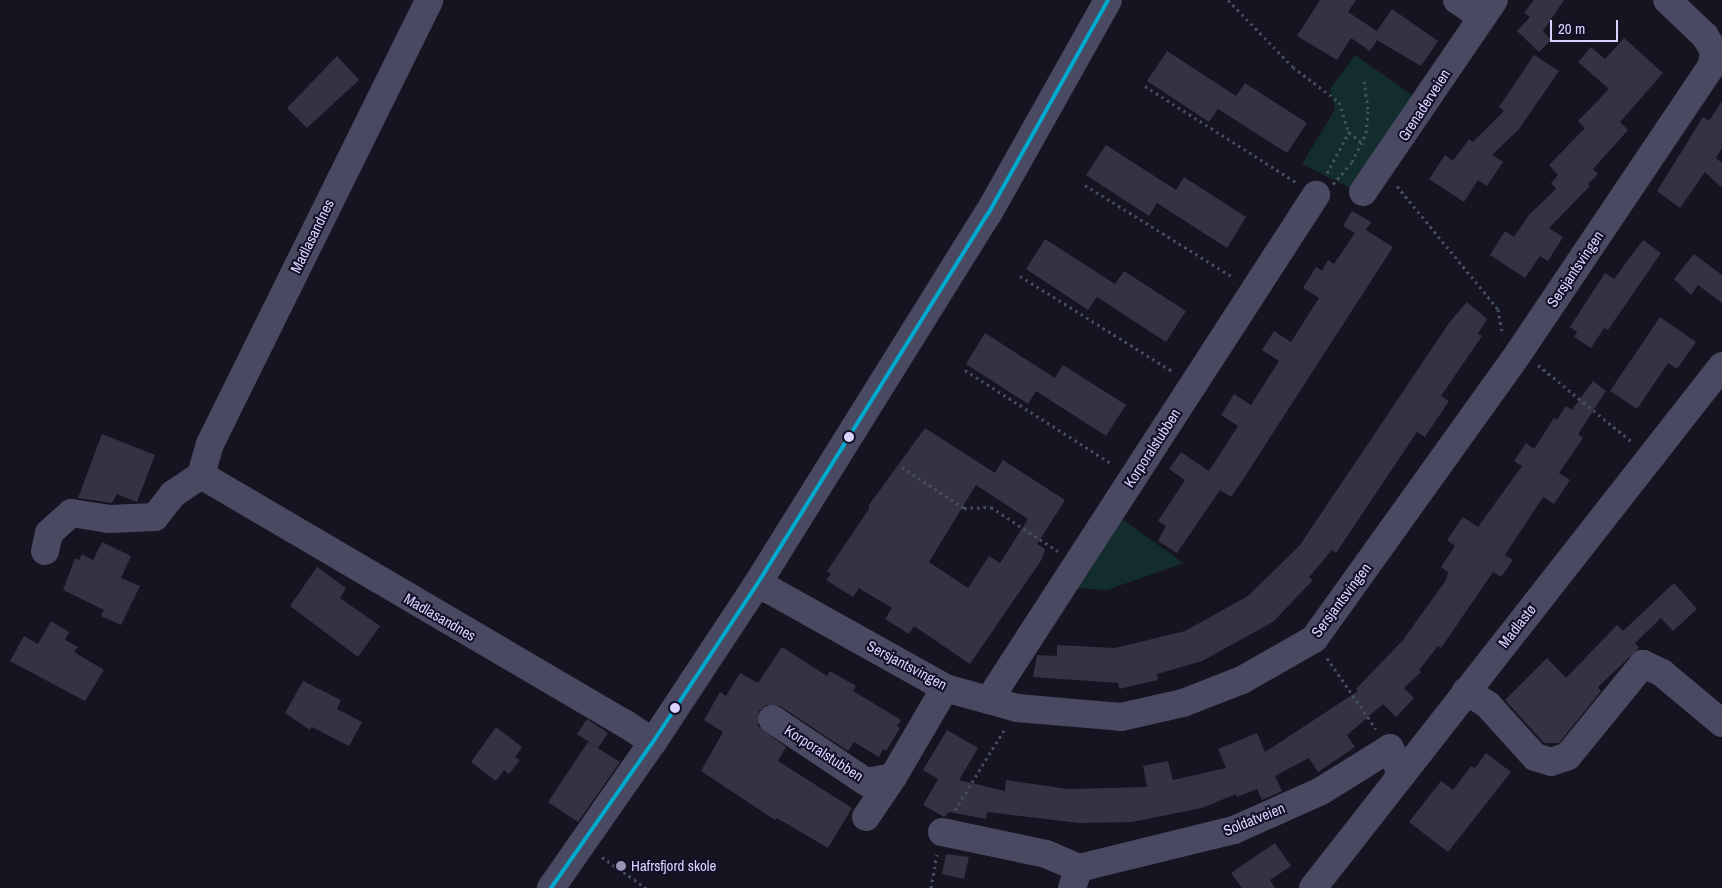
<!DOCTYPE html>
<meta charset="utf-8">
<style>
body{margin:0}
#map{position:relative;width:1722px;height:888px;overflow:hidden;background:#161421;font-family:"Archivo Narrow",sans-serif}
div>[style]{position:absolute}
.green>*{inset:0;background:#132c2d}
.building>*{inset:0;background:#343243}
.path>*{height:3px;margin-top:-1.5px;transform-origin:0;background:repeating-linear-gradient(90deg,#44505f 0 2.5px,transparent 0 6.5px)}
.minor>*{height:28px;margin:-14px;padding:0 14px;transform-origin:14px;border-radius:14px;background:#4a4962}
.path-bridge>*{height:3px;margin-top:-1.5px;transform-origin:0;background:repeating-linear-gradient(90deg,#44505f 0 2.5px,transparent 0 6.5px)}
.bus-1>*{height:4px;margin:-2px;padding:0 2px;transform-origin:2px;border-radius:2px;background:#00a9ce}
.dots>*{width:14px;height:14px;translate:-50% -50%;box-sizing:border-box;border:2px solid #130f26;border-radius:50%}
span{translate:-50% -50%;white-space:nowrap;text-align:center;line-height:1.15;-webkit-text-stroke:4px #130f26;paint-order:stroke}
.street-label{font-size:15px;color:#d9d4ff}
.poi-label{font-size:15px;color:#d9d4ff}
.left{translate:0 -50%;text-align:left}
.scale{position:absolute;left:1550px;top:20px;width:68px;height:22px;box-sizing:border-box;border:2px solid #d9d4ff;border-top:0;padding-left:6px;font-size:15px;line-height:18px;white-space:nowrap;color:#d9d4ff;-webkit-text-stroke:4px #130f26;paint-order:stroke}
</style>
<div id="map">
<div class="green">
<div style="clip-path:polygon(1355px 55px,1419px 100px,1360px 193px,1302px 164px,1335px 109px,1330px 89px)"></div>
<div style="clip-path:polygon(1119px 517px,1184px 563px,1107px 590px,1075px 588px)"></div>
</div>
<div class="building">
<div style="clip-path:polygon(1320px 0,1356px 0,1348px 12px,1377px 31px,1392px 9px,1438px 41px,1421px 66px,1377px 40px,1370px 51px,1351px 38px,1337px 60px,1297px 36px)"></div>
<div style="clip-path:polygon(1534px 0,1564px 0,1543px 31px,1551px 40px,1539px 52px,1517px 31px,1530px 17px,1524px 13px)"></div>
<div style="clip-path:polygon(1624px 38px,1663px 73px,1620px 122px,1628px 130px,1593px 169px,1598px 174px,1588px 184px,1590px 186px,1549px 228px,1563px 237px,1548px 261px,1540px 256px,1525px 278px,1490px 255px,1505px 231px,1514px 237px,1529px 215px,1556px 189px,1551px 183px,1558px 175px,1549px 165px,1585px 128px,1578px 121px,1609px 89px,1578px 62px,1591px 47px,1605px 59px)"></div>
<div style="clip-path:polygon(1167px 51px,1236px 96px,1245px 83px,1307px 123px,1287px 153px,1218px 109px,1209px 122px,1147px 81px)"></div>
<div style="clip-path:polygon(1534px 55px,1559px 71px,1519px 129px,1492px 155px,1503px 162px,1487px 186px,1478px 180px,1464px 202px,1429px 179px,1445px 155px,1453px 161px,1469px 139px,1473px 142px,1504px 111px,1499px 107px)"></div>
<div style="clip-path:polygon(337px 56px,359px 80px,307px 128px,287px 108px)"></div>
<div style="clip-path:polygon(1722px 101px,1722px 148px,1716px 158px,1722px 163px,1722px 188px,1705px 172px,1680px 208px,1657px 191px,1703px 117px,1709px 121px)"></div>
<div style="clip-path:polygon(1106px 145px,1176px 190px,1184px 177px,1246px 217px,1227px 248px,1157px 203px,1149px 216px,1086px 175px)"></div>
<div style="clip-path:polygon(1352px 211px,1371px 222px,1366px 230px,1393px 247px,1240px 484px,1231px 497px,1220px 490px,1177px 553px,1158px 541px,1166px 526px,1158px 521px,1185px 480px,1169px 469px,1181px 452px,1209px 471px,1238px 426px,1221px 415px,1234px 394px,1251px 405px,1279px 361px,1262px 350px,1274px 331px,1291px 342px,1319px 298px,1303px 288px,1316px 267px,1322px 271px,1328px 260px,1334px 264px,1355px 233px,1343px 226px)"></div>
<div style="clip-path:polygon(1045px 239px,1115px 284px,1124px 271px,1186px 311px,1166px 342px,1097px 297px,1088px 310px,1026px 269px)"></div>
<div style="clip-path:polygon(1643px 240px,1661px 253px,1608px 330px,1604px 328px,1591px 348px,1574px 337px,1577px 332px,1570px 327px,1605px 273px,1614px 279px)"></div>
<div style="clip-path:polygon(1694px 254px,1722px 275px,1722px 303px,1698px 285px,1691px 295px,1674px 279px)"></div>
<div style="clip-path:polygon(1467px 302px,1487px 319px,1478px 334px,1482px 336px,1441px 396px,1449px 401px,1425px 437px,1417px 432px,1336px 553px,1332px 550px,1309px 577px,1313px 580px,1273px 622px,1202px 661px,1157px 674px,1158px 680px,1119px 689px,1118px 683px,1033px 677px,1037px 655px,1057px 656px,1057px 645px,1115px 648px,1185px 631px,1248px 596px,1300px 545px,1449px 323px)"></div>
<div style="clip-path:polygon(1660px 317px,1696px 342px,1677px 369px,1668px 363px,1637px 409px,1610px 391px)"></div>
<div style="clip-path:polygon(985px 333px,1055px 378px,1063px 365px,1126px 405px,1106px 436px,1036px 391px,1028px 404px,966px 364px)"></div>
<div style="clip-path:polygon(1593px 381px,1606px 391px,1578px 434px,1583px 438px,1559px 473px,1570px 480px,1554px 504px,1543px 497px,1505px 555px,1513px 560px,1501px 577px,1493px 572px,1441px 648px,1438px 646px,1419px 670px,1421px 672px,1404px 688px,1414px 698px,1396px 717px,1383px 704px,1347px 735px,1355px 747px,1318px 772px,1309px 758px,1275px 776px,1282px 791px,1262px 800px,1257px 789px,1237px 797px,1236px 794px,1202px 808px,1132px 822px,1079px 823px,987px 812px,986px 819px,949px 812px,944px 817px,923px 805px,938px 779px,923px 770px,947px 730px,978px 748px,959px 780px,1005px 791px,1006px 780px,1068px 789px,1147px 787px,1143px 766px,1168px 761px,1173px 780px,1226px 768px,1218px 749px,1257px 733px,1265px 752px,1358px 691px,1356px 689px,1403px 640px,1446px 580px,1448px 572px,1441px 567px,1455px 546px,1447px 540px,1463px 517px,1478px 527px,1522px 466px,1514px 461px,1526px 443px,1534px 449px,1554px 418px,1557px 420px,1566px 406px,1572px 410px)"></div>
<div style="clip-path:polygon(evenodd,925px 428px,995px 473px,1003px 460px,1065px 500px,1037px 544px,1045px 549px,1042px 559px,970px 664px,914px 626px,909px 634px,885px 619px,892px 608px,862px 590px,859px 588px,853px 597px,826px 580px,831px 574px,827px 571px,869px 509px,869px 505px,925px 428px,976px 485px,1028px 519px,1000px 563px,989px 556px,968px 588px,929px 562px,976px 485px)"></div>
<div style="clip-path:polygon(102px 434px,155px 455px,137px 502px,117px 494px,112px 503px,78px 498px)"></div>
<div style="clip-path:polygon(102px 542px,131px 556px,121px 578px,140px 586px,121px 625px,101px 616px,104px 610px,63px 590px,75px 558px,79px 560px,82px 554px,93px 560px)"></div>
<div style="clip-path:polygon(317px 567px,346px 588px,340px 598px,380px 626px,358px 657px,290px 606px)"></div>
<div style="clip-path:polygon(1674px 583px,1697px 609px,1673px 631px,1661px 618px,1635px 643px,1639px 648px,1598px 687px,1601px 691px,1559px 743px,1544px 743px,1505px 700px,1547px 658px,1566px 678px,1617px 625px,1623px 631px)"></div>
<div style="clip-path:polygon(51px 621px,69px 632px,65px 640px,78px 647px,74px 652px,104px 670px,85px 701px,10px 661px,24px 636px,38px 644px)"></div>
<div style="clip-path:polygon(782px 647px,827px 676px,830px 671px,856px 686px,853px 691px,901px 720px,897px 726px,900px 728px,886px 751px,883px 749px,879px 757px,854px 742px,848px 751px,780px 706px,766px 705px,759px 711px,758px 726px,786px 747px,778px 761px,852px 808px,828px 848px,777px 818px,775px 820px,701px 771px,723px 732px,704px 720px,720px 692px,726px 696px,740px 673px,758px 683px)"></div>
<div style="clip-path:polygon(303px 681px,341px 700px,337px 709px,362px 722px,349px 746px,312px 727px,310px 730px,285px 713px)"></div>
<div style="clip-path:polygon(587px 719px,608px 733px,598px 748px,577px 734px)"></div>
<div style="clip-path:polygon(496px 727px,522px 747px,515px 757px,520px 760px,509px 774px,504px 770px,496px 781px,471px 762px)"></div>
<div style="clip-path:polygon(588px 742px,620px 762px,578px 822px,548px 802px)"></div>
<div style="clip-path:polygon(1486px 753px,1511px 772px,1448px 852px,1409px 822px,1441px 781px,1453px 790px,1471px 766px,1475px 768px)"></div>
<div style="clip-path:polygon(1275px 843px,1291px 866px,1270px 880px,1275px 888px,1242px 888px,1231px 873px)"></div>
<div style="clip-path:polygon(946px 854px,969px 857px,964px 879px,942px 874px)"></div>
</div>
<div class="path">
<div style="left:1228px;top:0;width:93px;rotate:45.9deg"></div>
<div style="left:1293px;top:67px;width:58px;rotate:37.3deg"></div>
<div style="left:1339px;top:102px;width:32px;rotate:72deg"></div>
<div style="left:1349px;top:132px;width:20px;rotate:41deg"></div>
<div style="left:1145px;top:86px;width:180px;rotate:32.5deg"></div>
<div style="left:1327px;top:173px;width:47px;rotate:-61.8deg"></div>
<div style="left:1085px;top:185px;width:174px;rotate:31.9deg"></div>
<div style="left:1397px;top:186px;width:159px;rotate:50.6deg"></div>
<div style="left:1498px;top:309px;width:22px;rotate:80deg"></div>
<div style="left:1020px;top:276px;width:179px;rotate:32deg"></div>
<div style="left:1538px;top:365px;width:122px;rotate:39.3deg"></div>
<div style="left:965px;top:370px;width:174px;rotate:32.6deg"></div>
<div style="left:902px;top:467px;width:74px;rotate:33.5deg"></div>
<div style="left:964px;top:508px;width:27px;rotate:-2deg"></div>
<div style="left:991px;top:507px;width:80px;rotate:33.3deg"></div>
<div style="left:1327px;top:658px;width:86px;rotate:55.4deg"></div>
<div style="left:955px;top:810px;width:94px;rotate:-58.5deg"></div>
<div style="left:602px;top:857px;width:54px;rotate:35.2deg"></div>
<div style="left:931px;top:888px;width:34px;rotate:-80deg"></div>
</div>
<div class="minor">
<div style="left:1457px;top:0;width:30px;rotate:34deg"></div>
<div style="left:1363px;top:192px;width:232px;rotate:-55.7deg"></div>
<div style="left:201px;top:475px;width:32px;rotate:-74deg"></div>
<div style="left:210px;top:444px;width:495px;rotate:-63.7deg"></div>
<div style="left:45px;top:551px;width:18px;rotate:-77deg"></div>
<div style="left:49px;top:533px;width:30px;rotate:-42deg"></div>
<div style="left:71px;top:513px;width:38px;rotate:9deg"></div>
<div style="left:109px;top:519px;width:46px;rotate:-2.5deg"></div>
<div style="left:155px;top:517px;width:29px;rotate:-52deg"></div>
<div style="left:173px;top:494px;width:34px;rotate:-34deg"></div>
<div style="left:201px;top:475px;width:493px;rotate:30.4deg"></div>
<div style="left:626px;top:724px;width:32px;rotate:34deg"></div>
<div style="left:756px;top:586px;width:15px;rotate:16deg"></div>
<div style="left:770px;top:590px;width:201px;rotate:29.2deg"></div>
<div style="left:945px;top:688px;width:75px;rotate:15.5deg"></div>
<div style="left:1017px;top:708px;width:104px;rotate:4.9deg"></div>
<div style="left:1121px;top:717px;width:64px;rotate:-12.7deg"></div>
<div style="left:1183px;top:703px;width:63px;rotate:-21.3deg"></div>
<div style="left:1242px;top:680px;width:83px;rotate:-29.7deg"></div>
<div style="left:1314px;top:639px;width:354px;rotate:-54.4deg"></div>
<div style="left:1520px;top:351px;width:344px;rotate:-56.1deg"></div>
<div style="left:1712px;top:65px;width:14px;rotate:-82deg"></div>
<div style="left:1714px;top:51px;width:17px;rotate:-121deg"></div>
<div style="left:1705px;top:36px;width:52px;rotate:-136.5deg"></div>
<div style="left:1466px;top:691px;width:26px;rotate:32deg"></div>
<div style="left:1488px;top:705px;width:70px;rotate:47.9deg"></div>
<div style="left:1535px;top:757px;width:17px;rotate:17deg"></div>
<div style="left:1551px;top:762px;width:18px;rotate:-19deg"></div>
<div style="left:1568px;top:756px;width:119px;rotate:-50.8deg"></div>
<div style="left:1643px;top:664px;width:21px;rotate:25deg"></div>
<div style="left:1662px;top:673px;width:78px;rotate:39.8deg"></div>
<div style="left:989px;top:700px;width:602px;rotate:-57.08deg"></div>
<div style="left:772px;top:719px;width:113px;rotate:33.8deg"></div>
<div style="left:866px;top:782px;width:27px;rotate:-10deg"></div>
<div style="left:893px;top:777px;width:103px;rotate:-59.7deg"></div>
<div style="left:866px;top:817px;width:48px;rotate:-56deg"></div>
<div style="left:942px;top:832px;width:106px;rotate:11.9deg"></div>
<div style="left:1046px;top:854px;width:36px;rotate:23deg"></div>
<div style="left:551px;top:888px;width:178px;rotate:-55.1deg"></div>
<div style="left:653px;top:742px;width:187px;rotate:-56.6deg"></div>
<div style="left:756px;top:586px;width:438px;rotate:-58.1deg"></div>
<div style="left:988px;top:214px;width:245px;rotate:-60.7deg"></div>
<div style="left:1072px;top:888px;width:21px;rotate:-71deg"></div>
<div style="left:1079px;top:868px;width:160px;rotate:-13.8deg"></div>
<div style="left:1234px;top:830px;width:95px;rotate:-24.1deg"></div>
<div style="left:1321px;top:791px;width:81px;rotate:-31.9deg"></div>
<div style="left:1390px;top:748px;width:28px;rotate:67deg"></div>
<div style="left:1313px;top:888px;width:663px;rotate:-51.92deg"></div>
</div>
<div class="path-bridge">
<div style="left:1333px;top:184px;width:29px;rotate:-49deg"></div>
<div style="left:1352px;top:162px;width:32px;rotate:-64deg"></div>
<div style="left:1366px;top:133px;width:24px;rotate:-85deg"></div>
<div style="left:1368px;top:109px;width:28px;rotate:-98deg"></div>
</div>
<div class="bus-1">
<div style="left:551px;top:888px;width:178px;rotate:-55.1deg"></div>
<div style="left:653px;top:742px;width:187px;rotate:-56.6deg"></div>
<div style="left:756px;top:586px;width:438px;rotate:-58.1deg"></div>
<div style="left:988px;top:214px;width:245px;rotate:-60.7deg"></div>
</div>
<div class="dots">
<div style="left:849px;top:437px;background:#d9d4ff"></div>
<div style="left:675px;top:708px;background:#d9d4ff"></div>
<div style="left:621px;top:866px;background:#9591b1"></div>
</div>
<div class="street-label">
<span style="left:1424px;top:105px;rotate:-57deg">Grenaderveien</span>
<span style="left:312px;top:236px;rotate:-64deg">Madlasandnes</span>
<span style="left:1575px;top:269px;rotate:-56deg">Sersjantsvingen</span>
<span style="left:1152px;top:448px;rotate:-57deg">Korporalstubben</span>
<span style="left:1341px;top:600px;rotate:-53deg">Sersjantsvingen</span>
<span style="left:440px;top:617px;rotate:30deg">Madlasandnes</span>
<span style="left:1517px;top:626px;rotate:-52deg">Madlastø</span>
<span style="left:907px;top:665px;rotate:28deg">Sersjantsvingen</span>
<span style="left:824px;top:753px;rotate:33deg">Korporalstubben</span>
<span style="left:1254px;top:819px;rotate:-22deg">Soldatveien</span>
</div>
<div class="poi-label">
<span class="left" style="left:631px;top:866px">Hafrsfjord skole</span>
</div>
<div class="scale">20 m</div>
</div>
